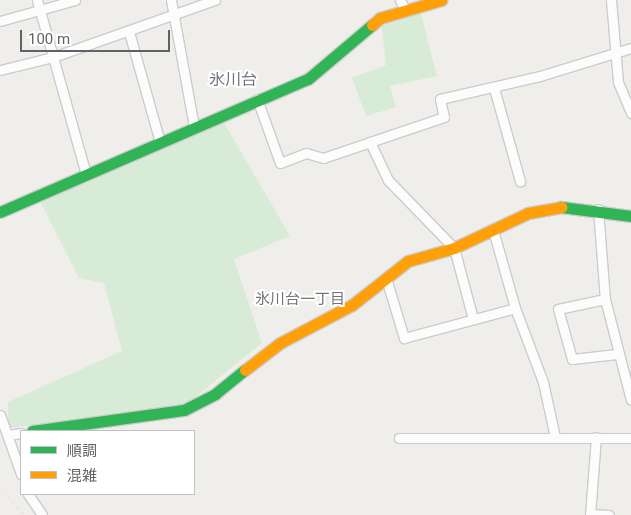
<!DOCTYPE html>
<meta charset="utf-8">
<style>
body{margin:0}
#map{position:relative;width:631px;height:515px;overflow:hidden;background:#efeeea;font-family:Roboto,"Noto Sans JP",sans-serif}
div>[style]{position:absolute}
.green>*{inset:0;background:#d8ebd6}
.roads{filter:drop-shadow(1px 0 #cbcccc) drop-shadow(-1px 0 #cbcccc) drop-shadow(0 1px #cbcccc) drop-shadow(0 -1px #cbcccc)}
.street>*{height:9px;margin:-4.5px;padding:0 4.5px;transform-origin:4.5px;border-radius:4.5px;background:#fdfcfc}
.fast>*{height:11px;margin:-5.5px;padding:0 5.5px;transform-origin:5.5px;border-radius:5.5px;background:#30b455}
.slow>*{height:11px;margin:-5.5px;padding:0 5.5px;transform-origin:5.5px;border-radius:5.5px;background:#ff9f0a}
.rail>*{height:3px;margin-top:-1.5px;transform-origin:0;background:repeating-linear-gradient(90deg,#e4e4e4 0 1px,transparent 0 7px)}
span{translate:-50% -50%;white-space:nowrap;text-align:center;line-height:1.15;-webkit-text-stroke:4px #fff;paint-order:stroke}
.neighbourhood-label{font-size:15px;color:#70757a}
.quarter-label{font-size:16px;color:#70757a}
.legend{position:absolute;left:20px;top:430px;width:175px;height:65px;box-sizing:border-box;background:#fff;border:1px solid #bfc1c3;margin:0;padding:6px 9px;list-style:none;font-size:15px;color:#5f6368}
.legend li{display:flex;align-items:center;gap:10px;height:25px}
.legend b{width:25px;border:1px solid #bfc1c3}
.scale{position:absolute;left:20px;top:30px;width:150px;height:22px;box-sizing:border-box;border:2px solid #5f6368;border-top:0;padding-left:6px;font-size:15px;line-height:18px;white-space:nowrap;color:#5f6368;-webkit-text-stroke:4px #fff;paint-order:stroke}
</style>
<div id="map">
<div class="green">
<div style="clip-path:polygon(420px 10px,437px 76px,390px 86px,396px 107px,366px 116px,352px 78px,386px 65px,381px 21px)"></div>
<div style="clip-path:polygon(223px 121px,290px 236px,234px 259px,262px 343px,184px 406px,8px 428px,8px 402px,122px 351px,104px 283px,79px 278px,40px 201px)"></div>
</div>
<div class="roads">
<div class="street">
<div style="left:37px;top:0;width:181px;rotate:74.3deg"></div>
<div style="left:171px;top:0;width:128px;rotate:79.7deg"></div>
<div style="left:400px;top:0;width:10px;rotate:61deg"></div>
<div style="left:611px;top:0;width:82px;rotate:85.1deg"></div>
<div style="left:618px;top:82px;width:34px;rotate:67deg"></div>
<div style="left:0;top:21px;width:78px;rotate:-15.6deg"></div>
<div style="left:129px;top:32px;width:114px;rotate:74.3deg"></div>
<div style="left:0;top:70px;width:55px;rotate:-13.8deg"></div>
<div style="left:53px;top:57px;width:172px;rotate:-19.4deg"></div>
<div style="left:494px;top:88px;width:97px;rotate:74.4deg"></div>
<div style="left:257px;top:99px;width:68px;rotate:70.2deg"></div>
<div style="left:280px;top:163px;width:28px;rotate:-21deg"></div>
<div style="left:306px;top:153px;width:18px;rotate:16deg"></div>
<div style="left:323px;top:158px;width:50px;rotate:-18.8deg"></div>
<div style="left:370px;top:142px;width:42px;rotate:64.7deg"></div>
<div style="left:388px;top:180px;width:95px;rotate:45.9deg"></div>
<div style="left:454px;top:248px;width:73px;rotate:75deg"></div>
<div style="left:370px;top:142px;width:78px;rotate:-18.7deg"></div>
<div style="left:444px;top:117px;width:18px;rotate:-103deg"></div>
<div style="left:440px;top:99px;width:103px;rotate:-13deg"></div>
<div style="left:540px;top:76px;width:95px;rotate:-17.1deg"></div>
<div style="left:598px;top:209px;width:90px;rotate:85.6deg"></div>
<div style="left:605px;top:299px;width:104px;rotate:75.6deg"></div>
<div style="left:493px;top:230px;width:81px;rotate:74.2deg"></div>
<div style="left:515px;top:308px;width:79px;rotate:69.3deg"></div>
<div style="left:543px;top:382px;width:56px;rotate:77.7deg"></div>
<div style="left:386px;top:278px;width:63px;rotate:73.3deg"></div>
<div style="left:404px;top:338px;width:115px;rotate:-15.1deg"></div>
<div style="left:605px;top:299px;width:48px;rotate:168deg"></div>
<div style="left:558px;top:309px;width:52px;rotate:74.4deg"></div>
<div style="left:572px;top:359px;width:45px;rotate:-6.3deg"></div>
<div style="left:0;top:415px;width:63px;rotate:70.4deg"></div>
<div style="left:8px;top:435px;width:13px;rotate:-9deg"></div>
<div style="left:399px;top:438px;width:232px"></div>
<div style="left:28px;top:494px;width:25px;rotate:56deg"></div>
<div style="left:590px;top:514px;width:19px;rotate:3deg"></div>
<div style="left:590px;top:515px;width:78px;rotate:-85.6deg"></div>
</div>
<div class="fast">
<div style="left:561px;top:207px;width:71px;rotate:7.3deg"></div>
<div style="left:0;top:212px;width:335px;rotate:-23.4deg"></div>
<div style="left:308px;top:79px;width:84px;rotate:-40.2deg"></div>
<div style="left:32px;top:431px;width:153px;rotate:-7.9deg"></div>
<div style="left:184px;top:410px;width:35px;rotate:-27deg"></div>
<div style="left:215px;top:394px;width:38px;rotate:-39deg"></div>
</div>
<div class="slow">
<div style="left:372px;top:25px;width:11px;rotate:-41deg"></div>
<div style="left:380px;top:18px;width:64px;rotate:-16.4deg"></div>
<div style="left:245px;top:370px;width:44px;rotate:-37.6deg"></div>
<div style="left:280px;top:343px;width:81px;rotate:-27.8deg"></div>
<div style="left:352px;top:305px;width:71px;rotate:-38.2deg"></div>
<div style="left:408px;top:261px;width:48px;rotate:-15.8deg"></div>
<div style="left:454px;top:248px;width:82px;rotate:-25.3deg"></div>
<div style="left:528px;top:213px;width:34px;rotate:-10deg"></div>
</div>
</div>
<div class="rail">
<div style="left:0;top:485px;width:38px;rotate:51deg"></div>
</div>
<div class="neighbourhood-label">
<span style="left:300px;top:300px">氷川台一丁目</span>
</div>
<div class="quarter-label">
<span style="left:233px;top:80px">氷川台</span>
</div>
<ul class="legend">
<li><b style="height:6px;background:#30b455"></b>順調</li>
<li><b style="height:6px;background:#ff9f0a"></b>混雑</li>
</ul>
<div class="scale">100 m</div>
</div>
